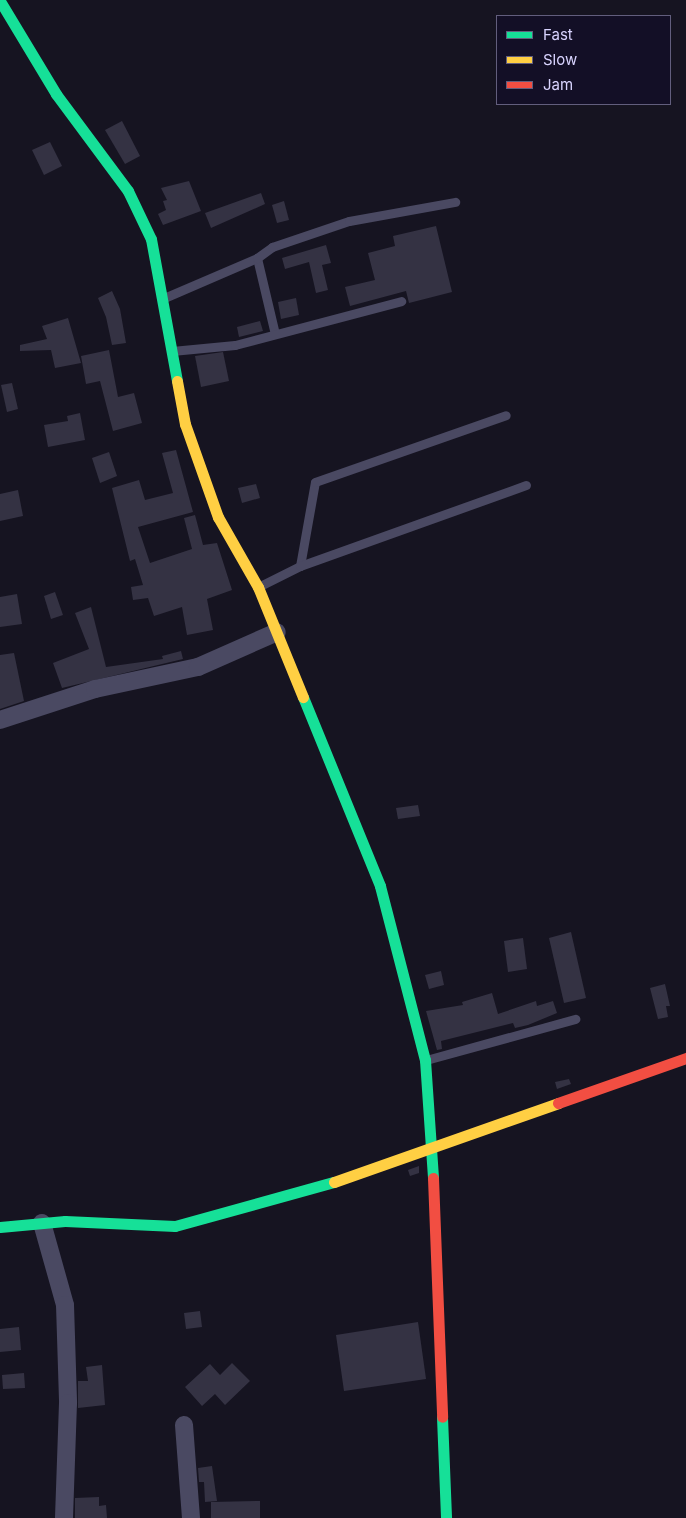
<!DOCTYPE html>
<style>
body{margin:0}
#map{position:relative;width:686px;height:1518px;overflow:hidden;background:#161421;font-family:Inter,sans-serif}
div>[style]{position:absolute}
.building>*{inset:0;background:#343243}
.lane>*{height:9px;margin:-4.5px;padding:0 4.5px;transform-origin:4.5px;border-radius:4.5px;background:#4a4962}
.street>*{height:18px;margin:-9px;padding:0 9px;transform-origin:9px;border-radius:9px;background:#4a4962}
.fast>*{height:11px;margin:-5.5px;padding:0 5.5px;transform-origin:5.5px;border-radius:5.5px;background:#16e098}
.slow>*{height:11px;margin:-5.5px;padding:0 5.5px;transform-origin:5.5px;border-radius:5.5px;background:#ffcf43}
.jam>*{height:11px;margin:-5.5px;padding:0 5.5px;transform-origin:5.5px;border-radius:5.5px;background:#f24e42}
span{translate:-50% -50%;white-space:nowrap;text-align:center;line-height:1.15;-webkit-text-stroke:4px #130f26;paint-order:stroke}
.legend{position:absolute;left:496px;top:15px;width:175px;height:90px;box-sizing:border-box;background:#130f26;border:1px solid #625e7d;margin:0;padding:6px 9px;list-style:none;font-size:15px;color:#d9d4ff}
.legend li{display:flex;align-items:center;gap:10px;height:25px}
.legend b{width:25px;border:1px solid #625e7d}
</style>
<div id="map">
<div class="building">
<div style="clip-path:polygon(122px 121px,140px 156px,125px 164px,105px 130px)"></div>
<div style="clip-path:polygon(50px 142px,62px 166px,44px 175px,32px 150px)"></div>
<div style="clip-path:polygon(189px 181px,201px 211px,163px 225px,158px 214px,166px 210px,163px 201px,167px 200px,161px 188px)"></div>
<div style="clip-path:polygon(261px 193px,265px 204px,211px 228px,205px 213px)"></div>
<div style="clip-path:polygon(284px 201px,289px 220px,277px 223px,272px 205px)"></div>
<div style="clip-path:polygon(436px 226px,452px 292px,409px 303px,406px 291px,350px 306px,345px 287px,375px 280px,368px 253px,395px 246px,393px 236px)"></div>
<div style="clip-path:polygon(326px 245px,331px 263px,322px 265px,328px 290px,316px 293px,309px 262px,285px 269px,282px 258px)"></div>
<div style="clip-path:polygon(112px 291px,120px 309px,126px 343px,112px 345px,106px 317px,98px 298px)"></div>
<div style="clip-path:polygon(296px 298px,299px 315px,281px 319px,278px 302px)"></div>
<div style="clip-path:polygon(68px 318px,81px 363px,55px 368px,51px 350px,20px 351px,20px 345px,47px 339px,42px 326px)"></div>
<div style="clip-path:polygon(260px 321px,263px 331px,239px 337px,237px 327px)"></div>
<div style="clip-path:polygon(109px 350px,118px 397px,134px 393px,142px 423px,113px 431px,100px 381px,86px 384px,81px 356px)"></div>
<div style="clip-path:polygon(223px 352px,229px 381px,201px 387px,195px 356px)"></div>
<div style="clip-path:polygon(12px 383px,18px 409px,7px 412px,1px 385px)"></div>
<div style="clip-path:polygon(80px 413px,85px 440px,48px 447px,44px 425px,68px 421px,67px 416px)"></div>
<div style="clip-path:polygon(176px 450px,193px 512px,138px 527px,150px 563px,192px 549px,184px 518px,195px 515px,203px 545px,217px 543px,232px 590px,207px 599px,213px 630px,187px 635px,182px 607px,154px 616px,148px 598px,133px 600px,131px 587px,143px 585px,135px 559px,130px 561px,112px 488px,139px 480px,145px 500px,173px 493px,162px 453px)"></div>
<div style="clip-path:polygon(109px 452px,117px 476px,100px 483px,92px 458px)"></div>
<div style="clip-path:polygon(256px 484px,260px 498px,242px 503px,238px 488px)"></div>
<div style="clip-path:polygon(18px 490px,23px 516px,0 521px,0 494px)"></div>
<div style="clip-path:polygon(55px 592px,63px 615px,51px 619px,44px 596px)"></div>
<div style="clip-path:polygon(17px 594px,22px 624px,0 627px,0 597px)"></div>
<div style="clip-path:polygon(91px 607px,106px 667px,163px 659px,162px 656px,181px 651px,183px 659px,62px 688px,53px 663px,89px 649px,75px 613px)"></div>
<div style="clip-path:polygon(14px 653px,24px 701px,0 709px,0 655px)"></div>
<div style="clip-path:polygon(418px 805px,420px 816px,398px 819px,396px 808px)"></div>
<div style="clip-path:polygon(571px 932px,586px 998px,564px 1003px,549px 938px)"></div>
<div style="clip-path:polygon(523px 938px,527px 969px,508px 972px,504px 941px)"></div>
<div style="clip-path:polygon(441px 971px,444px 985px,429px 989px,425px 975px)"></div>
<div style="clip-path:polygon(665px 984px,670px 1006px,666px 1006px,668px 1017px,658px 1019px,650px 988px)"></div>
<div style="clip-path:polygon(492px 993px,498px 1014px,536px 1001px,537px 1006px,553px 1001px,557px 1013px,528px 1025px,515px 1028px,513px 1023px,441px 1041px,442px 1049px,437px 1050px,426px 1011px,463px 1005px,462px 1002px)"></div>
<div style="clip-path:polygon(569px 1079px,571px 1084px,557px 1089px,555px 1082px)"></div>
<div style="clip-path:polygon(419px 1166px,419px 1173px,410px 1176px,408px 1170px)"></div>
<div style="clip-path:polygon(200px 1311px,202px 1327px,186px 1329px,184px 1313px)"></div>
<div style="clip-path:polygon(418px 1322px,426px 1379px,344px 1391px,336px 1335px)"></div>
<div style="clip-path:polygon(19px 1327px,21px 1350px,0 1352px,0 1329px)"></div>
<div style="clip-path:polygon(232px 1363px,250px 1381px,225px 1405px,215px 1394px,202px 1406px,185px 1387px,210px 1364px,220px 1375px)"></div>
<div style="clip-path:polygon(102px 1365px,105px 1405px,78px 1408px,78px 1381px,88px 1381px,86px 1367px)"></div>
<div style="clip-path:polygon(24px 1373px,25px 1388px,3px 1389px,2px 1375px)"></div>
<div style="clip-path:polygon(212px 1466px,217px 1501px,205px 1502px,204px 1482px,199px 1482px,198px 1468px)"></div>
<div style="clip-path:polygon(99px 1497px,99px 1506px,106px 1505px,107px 1518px,75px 1518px,75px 1498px)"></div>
<div style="clip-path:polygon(260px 1501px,260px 1518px,211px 1518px,211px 1502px)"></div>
</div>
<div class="lane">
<div style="left:257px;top:258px;width:78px;rotate:76.7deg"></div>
<div style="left:164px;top:298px;width:101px;rotate:-23.3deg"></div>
<div style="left:257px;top:258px;width:19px;rotate:-36deg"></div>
<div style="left:272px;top:247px;width:81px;rotate:-18.7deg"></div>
<div style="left:349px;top:221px;width:108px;rotate:-10.2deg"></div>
<div style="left:172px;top:351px;width:63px;rotate:-5.4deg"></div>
<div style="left:235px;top:345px;width:172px;rotate:-14.8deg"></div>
<div style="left:300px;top:566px;width:85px;rotate:-79.9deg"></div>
<div style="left:315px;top:482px;width:202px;rotate:-19.3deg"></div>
<div style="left:258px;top:587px;width:47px;rotate:-26.6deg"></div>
<div style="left:300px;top:566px;width:240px;rotate:-19.7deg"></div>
<div style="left:426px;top:1060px;width:155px;rotate:-15.4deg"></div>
</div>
<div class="street">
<div style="left:0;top:720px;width:100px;rotate:-18.1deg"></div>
<div style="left:95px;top:689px;width:105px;rotate:-12.1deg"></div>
<div style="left:198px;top:667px;width:86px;rotate:-23.9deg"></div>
<div style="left:42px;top:1223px;width:85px;rotate:74.3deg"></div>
<div style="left:65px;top:1305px;width:98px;rotate:88.2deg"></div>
<div style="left:68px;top:1403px;width:115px;rotate:92deg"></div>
<div style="left:184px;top:1425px;width:93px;rotate:85.7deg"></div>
</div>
<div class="fast">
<div style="left:0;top:1px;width:109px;rotate:58.9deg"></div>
<div style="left:56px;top:94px;width:121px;rotate:53.4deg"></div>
<div style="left:128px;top:191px;width:53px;rotate:64.4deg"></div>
<div style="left:151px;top:239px;width:144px;rotate:79.6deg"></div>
<div style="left:303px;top:697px;width:204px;rotate:67.8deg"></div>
<div style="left:380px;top:886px;width:180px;rotate:75.5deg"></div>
<div style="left:425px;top:1060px;width:118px;rotate:86.1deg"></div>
<div style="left:0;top:1227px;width:65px;rotate:-5.3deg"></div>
<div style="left:65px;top:1221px;width:110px;rotate:2.6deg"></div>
<div style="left:175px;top:1226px;width:165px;rotate:-15.5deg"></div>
<div style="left:442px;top:1417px;width:101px;rotate:87.7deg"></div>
</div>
<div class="slow">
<div style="left:177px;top:381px;width:44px;rotate:79.5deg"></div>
<div style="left:185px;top:424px;width:99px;rotate:70.5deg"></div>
<div style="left:218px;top:517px;width:81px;rotate:60.3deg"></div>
<div style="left:258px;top:587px;width:119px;rotate:67.8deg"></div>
<div style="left:334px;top:1182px;width:238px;rotate:-19.4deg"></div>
</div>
<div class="jam">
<div style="left:558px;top:1103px;width:136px;rotate:-19.4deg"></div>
<div style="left:433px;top:1178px;width:239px;rotate:87.8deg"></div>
</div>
<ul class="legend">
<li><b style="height:6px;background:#16e098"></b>Fast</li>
<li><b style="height:6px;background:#ffcf43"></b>Slow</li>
<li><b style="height:6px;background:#f24e42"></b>Jam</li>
</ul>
</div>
